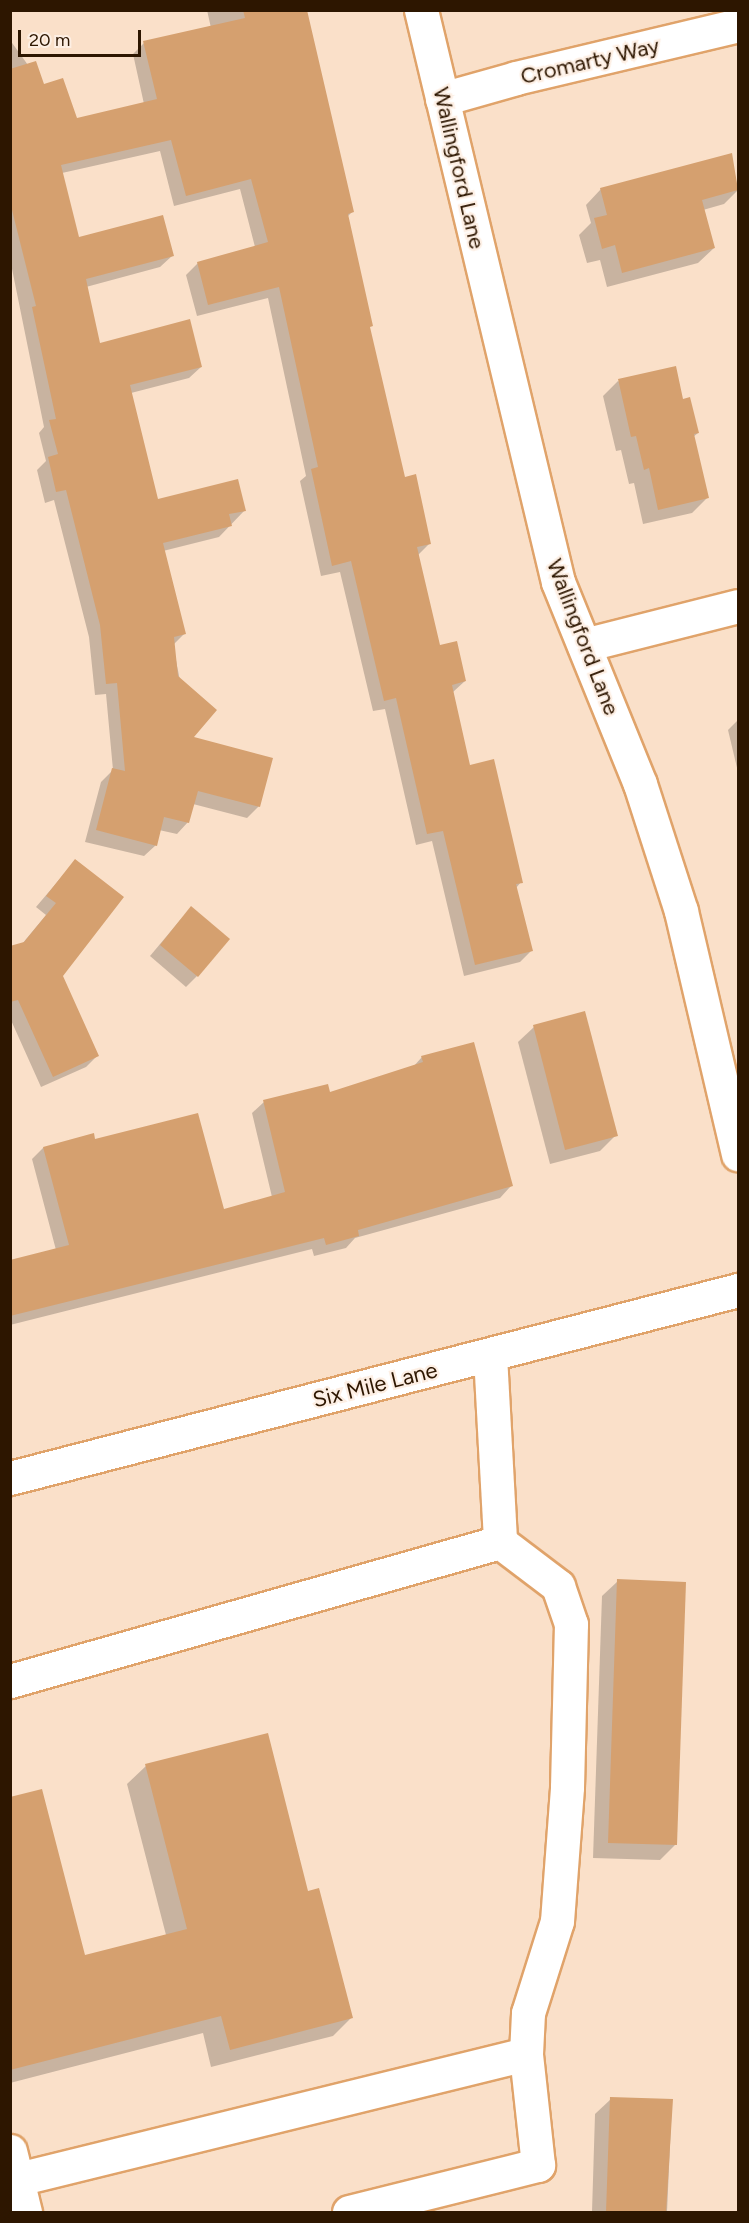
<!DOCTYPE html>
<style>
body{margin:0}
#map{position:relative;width:749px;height:2223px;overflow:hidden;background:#fae0c9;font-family:Figtree,sans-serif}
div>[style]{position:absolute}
.shadow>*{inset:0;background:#0003}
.building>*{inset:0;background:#d5a06f}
.roads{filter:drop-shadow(2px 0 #e0a36a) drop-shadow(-2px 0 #e0a36a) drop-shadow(0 2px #e0a36a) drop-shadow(0 -2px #e0a36a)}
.minor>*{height:33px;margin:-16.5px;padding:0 16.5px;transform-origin:16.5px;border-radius:16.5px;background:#fff}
span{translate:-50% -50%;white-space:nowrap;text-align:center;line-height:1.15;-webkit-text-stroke:4.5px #fdefe4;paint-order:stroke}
.street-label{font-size:22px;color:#2d1600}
.frame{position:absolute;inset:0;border:12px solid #2d1600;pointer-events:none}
.scale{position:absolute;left:18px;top:30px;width:123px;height:27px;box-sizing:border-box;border:3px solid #2d1600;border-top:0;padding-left:8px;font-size:18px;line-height:21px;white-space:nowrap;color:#2d1600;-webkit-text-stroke:4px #fdefe4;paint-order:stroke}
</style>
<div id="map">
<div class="shadow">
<div style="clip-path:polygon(207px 10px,304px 10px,352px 212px,347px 217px,369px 328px,404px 479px,429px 544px,418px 555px,439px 646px,465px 681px,453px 692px,469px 767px,521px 882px,516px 888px,531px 951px,520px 962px,464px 976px,432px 841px,416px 845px,385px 709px,373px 711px,340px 572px,321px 576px,300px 481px,306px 476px,268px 298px,197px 316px,186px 275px,198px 263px,255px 247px,240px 189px,174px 206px,160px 151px,62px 173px,78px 239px,172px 256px,160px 267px,86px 287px,99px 345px,201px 367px,189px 378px,131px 393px,157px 500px,245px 510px,219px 537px,163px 551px,184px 634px,173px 645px,191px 737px,259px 806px,247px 818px,193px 804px,188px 822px,177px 834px,159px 830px,156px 845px,144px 856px,85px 842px,101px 782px,113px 770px,106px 694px,95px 695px,89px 637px,54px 500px,45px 503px,37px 470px,46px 461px,39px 433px,44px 427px,10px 259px,10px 40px,43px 86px,76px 120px,144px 104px,133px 54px,144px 43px,211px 28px)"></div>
<div style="clip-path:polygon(731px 155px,738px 190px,724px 204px,703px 210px,714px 248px,698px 263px,607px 287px,600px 260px,587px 263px,579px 235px,591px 223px,586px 205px,601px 189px)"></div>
<div style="clip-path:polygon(618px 381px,698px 433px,693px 437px,707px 498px,692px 513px,643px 524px,634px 483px,629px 484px,621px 450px,616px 451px,603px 396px)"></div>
<div style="clip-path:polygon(738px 720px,738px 772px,728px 730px)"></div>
<div style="clip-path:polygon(75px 861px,61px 976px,97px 1056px,86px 1067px,41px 1087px,10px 1018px,10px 947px,22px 944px,46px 915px,36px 907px)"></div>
<div style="clip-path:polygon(181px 919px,197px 976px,186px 987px,150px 956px)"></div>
<div style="clip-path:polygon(534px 1027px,616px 1135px,600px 1151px,550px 1164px,518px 1042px)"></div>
<div style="clip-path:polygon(422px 1057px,511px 1186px,500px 1198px,355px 1238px,346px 1248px,314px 1256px,312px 1249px,10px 1325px,10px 1262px,56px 1250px,32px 1159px,43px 1148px,94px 1141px,222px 1211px,272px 1197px,252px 1113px,264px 1102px,329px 1094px,413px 1067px)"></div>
<div style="clip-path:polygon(618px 1581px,676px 1844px,660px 1860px,593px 1858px,602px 1596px)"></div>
<div style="clip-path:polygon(146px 1766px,307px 1893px,351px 2018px,333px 2036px,211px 2067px,203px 2033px,10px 2083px,10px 1799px,84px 1957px,166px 1935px,127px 1784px)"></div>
<div style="clip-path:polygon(611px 2099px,672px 2101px,667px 2212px,592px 2212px,595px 2114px)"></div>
</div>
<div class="building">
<div style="clip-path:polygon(243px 10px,307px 10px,354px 212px,348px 214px,373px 326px,370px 327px,405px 477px,416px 474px,431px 544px,417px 547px,440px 645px,457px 641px,466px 681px,452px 685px,470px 765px,494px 759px,523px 883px,516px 884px,533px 951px,475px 965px,443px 831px,427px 834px,396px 698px,384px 701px,351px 561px,332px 566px,311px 469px,318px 467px,279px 287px,208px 305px,197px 262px,268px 242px,251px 179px,186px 196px,171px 140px,61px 165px,79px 237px,163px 215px,174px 256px,86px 279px,100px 343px,190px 319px,202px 367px,130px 385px,158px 499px,238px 479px,246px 511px,229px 514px,232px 526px,163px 543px,186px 634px,174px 637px,178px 676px,217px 710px,194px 737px,273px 758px,260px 807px,198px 791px,189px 823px,164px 817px,157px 846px,96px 830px,112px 768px,125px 771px,117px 683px,106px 684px,100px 625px,66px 490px,56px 492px,48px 457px,58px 454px,49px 420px,56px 419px,32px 307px,36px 306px,10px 202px,10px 69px,36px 61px,44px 84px,63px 78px,77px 118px,157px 99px,143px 41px,245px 18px)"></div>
<div style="clip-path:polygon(732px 153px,738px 190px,702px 200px,715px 248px,622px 273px,615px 245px,602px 249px,594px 218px,607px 215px,600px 188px)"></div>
<div style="clip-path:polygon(676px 366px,683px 399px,690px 397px,699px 433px,694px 434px,709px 498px,658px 510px,649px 468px,644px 470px,636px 436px,631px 437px,618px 379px)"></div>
<div style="clip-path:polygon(75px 859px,124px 897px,63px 976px,99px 1056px,53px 1077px,18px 1000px,10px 1002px,10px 946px,24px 942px,56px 903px,46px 896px)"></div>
<div style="clip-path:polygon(191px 906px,230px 939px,198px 977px,160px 945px)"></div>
<div style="clip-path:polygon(585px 1011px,618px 1136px,565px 1150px,533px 1025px)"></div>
<div style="clip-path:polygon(474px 1042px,513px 1186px,358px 1230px,359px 1236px,326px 1245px,324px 1238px,10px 1316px,10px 1260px,69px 1245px,43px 1147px,94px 1133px,95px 1139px,198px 1113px,224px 1209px,285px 1192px,263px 1100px,328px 1084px,330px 1092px,423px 1062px,421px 1056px)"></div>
<div style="clip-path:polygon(617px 1579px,686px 1582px,677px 1845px,608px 1843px)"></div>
<div style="clip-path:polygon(268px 1733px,308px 1891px,319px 1888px,353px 2018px,230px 2050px,221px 2016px,10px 2070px,10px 1797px,42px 1789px,85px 1955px,187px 1929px,145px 1764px)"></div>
<div style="clip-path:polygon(610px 2097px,673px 2099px,666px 2212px,606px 2212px)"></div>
</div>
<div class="roads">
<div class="minor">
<div style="left:421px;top:10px;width:588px;rotate:76.53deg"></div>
<div style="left:558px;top:582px;width:218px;rotate:67.9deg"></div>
<div style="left:640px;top:784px;width:133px;rotate:72.1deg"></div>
<div style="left:681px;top:911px;width:250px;rotate:76.8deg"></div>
<div style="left:442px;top:99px;width:77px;rotate:-15.8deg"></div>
<div style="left:516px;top:78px;width:228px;rotate:-13.4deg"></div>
<div style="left:584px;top:645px;width:159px;rotate:-14.2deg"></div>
<div style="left:490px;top:1355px;width:187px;rotate:86.9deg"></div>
<div style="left:10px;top:1478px;width:752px;rotate:-14.48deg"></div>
<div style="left:10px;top:1681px;width:509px;rotate:-15.84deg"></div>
<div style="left:10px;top:2151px;width:63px;rotate:76.2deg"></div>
<div style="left:18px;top:2179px;width:523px;rotate:-13.82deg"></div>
<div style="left:349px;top:2212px;width:195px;rotate:-14deg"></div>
<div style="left:538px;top:2165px;width:112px;rotate:-96.2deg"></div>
<div style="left:526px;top:2054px;width:41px;rotate:-87.2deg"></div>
<div style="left:528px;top:2013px;width:96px;rotate:-72.5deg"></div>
<div style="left:557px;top:1921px;width:134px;rotate:-85.7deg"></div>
<div style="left:567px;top:1787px;width:163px;rotate:-88.6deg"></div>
<div style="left:571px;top:1624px;width:40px;rotate:-108.9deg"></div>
<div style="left:558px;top:1586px;width:73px;rotate:-142.8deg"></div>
</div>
</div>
<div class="street-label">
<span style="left:590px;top:61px;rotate:-13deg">Cromarty Way</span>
<span style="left:459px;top:168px;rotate:77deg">Wallingford Lane</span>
<span style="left:583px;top:637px;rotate:69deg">Wallingford Lane</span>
<span style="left:375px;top:1385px;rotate:-14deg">Six Mile Lane</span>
</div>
<div class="frame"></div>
<div class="scale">20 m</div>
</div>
